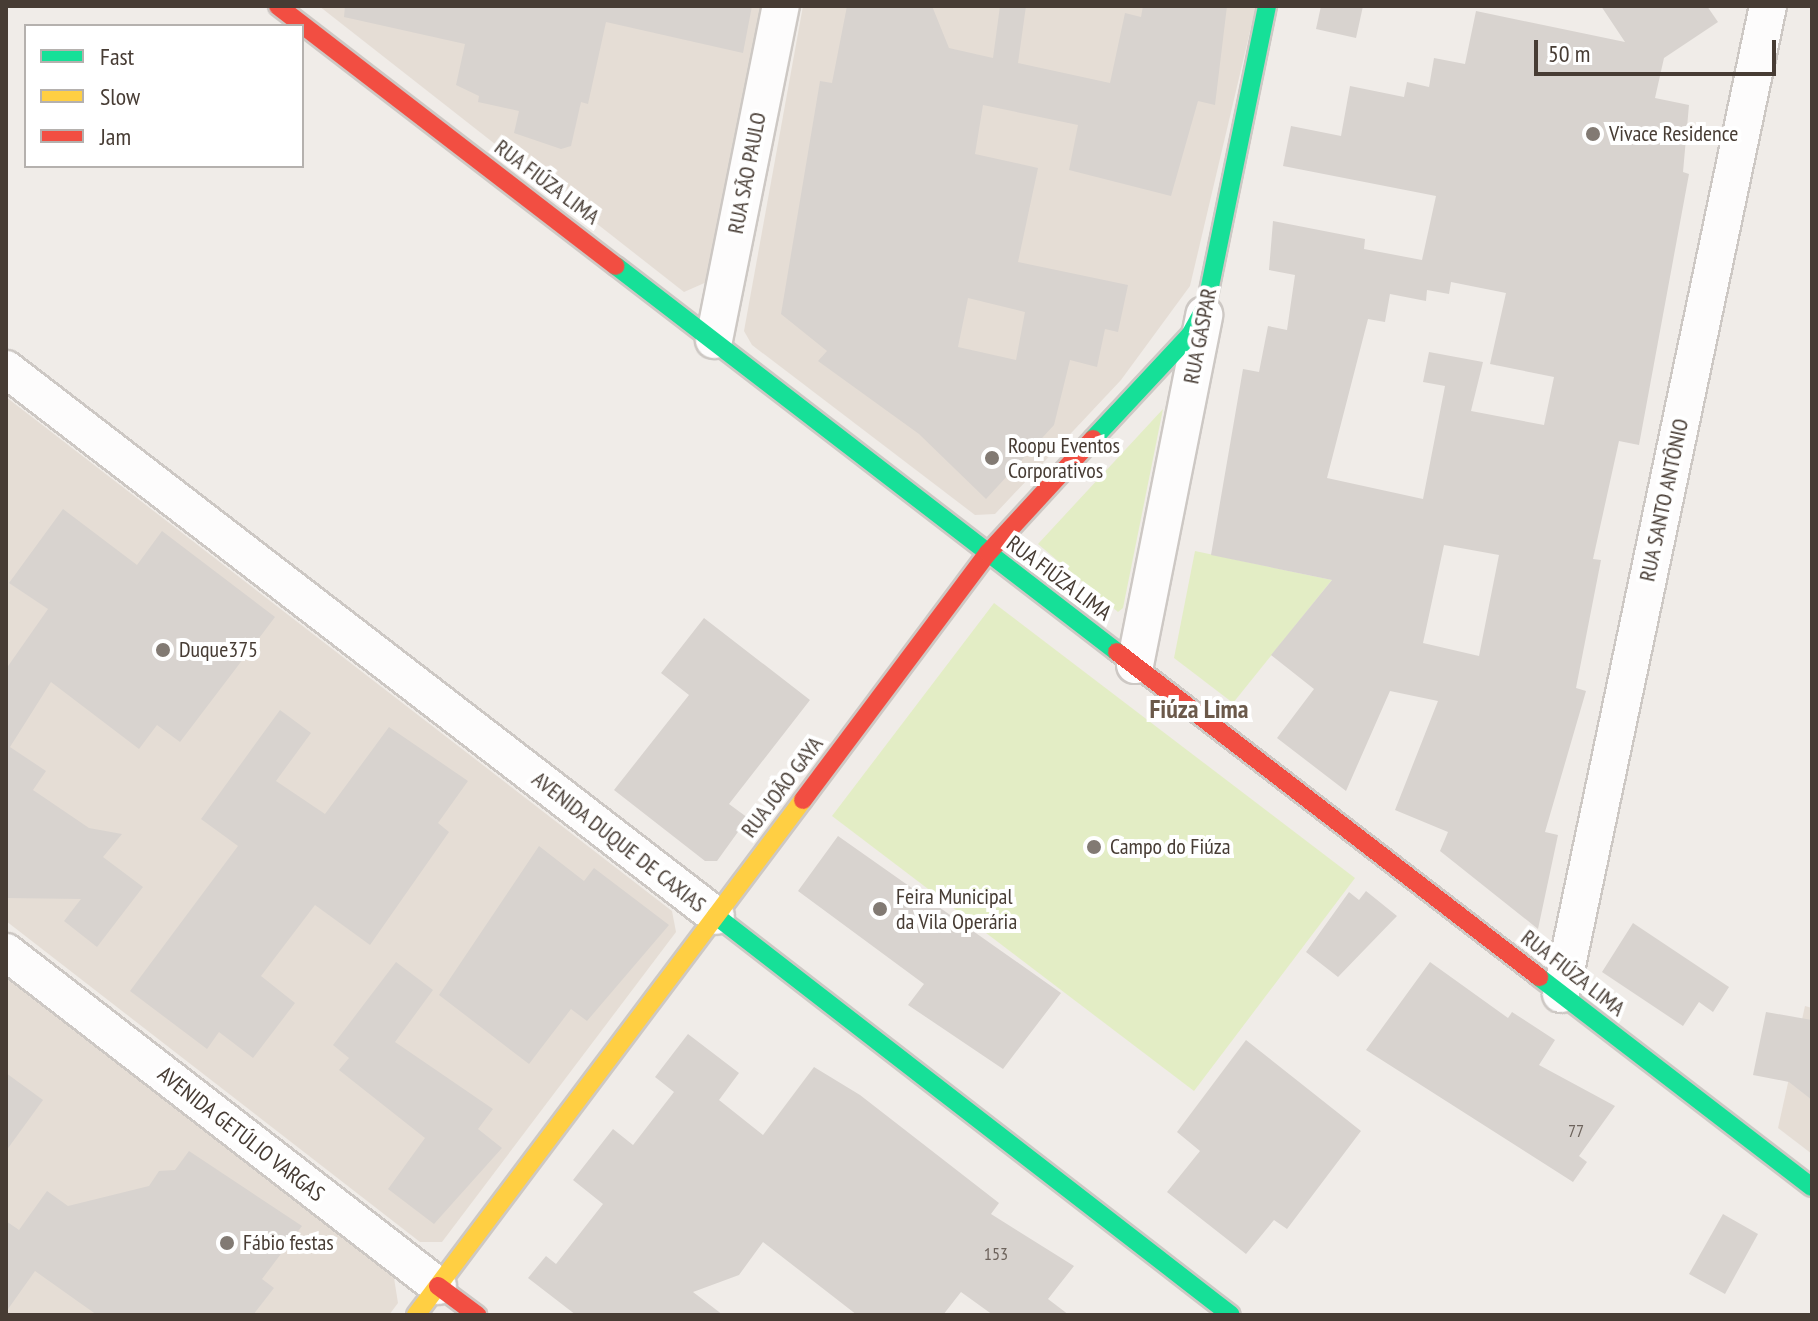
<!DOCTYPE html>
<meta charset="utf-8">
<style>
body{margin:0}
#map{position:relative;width:1818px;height:1321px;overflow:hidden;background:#f0ece8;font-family:"PT Sans Narrow",sans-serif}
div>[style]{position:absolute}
.residential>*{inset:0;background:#e5ddd5}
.green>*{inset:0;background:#e3edc5}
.building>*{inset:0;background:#d8d3cf}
.roads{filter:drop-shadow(2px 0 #cdc8c4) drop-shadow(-2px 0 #cdc8c4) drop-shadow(0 2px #cdc8c4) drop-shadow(0 -2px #cdc8c4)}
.street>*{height:36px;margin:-18px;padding:0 18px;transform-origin:18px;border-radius:18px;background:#fdfcfc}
.fast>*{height:18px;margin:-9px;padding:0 9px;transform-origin:9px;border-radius:9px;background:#16e098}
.slow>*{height:18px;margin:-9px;padding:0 9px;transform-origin:9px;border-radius:9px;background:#ffcf43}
.jam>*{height:18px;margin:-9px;padding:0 9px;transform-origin:9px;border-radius:9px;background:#f24e42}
.dots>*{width:22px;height:22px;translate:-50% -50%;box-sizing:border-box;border:4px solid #fff;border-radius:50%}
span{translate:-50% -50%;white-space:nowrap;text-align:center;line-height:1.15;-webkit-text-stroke:8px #fff;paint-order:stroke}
.number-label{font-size:18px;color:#6d635c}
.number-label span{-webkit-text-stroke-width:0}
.poi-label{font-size:22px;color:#473c34}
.left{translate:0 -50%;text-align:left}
.street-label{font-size:22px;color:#473c34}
.quarter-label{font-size:26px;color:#6b594a;font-weight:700}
.frame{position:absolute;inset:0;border:8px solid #473c34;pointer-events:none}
.legend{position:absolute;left:24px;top:24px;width:280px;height:144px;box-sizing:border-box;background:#fff;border:2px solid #b5b1ae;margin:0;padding:10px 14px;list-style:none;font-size:24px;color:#473c34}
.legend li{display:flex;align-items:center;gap:16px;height:40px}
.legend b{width:40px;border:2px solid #b5b1ae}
.scale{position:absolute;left:1534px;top:40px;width:242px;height:36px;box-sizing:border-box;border:4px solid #473c34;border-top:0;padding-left:10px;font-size:24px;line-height:28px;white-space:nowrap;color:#473c34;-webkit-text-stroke:6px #fff;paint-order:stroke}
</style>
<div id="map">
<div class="residential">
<div style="clip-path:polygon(319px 6px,763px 6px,709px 281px,684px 292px)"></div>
<div style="clip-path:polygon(803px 6px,1256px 6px,1190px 286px,1121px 380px,995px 514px,975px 515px,752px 345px,744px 331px)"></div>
<div style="clip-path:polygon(6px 397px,672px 911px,676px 932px,442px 1242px,420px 1242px,6px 921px)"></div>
<div style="clip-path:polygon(6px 978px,394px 1278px,398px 1303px,389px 1315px,6px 1315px)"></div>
<div style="clip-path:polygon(1805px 1006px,1812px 1008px,1812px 1154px,1778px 1128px)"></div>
</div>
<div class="green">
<div style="clip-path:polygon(1163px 409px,1123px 608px,1118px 612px,1038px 544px)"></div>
<div style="clip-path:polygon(1195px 551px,1332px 580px,1233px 703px,1174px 658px)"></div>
<div style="clip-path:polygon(994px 603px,1355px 878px,1194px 1091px,832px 816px)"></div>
</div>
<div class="building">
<div style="clip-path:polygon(345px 6px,752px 6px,743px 53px,606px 22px,588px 104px,581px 102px,571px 146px,561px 149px,514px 133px,519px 111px,478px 102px,479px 96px,456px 85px,465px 44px,344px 17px)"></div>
<div style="clip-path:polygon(evenodd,847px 6px,932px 6px,949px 48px,993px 58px,1000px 6px,1026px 6px,1018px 63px,1110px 83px,1125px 13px,1141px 17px,1143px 6px,1227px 6px,1215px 105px,1198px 101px,1171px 196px,1069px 170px,1078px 125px,983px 105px,975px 154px,1038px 168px,1018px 262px,1128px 285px,1118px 332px,1105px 329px,1097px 367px,1070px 360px,1054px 425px,986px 499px,919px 434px,818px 361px,827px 351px,781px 314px,820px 81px,832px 83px,847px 6px,968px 298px,1025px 312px,1016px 360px,958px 347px,968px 298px)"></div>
<div style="clip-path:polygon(1321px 6px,1363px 6px,1356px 38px,1316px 29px)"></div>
<div style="clip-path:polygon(evenodd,1601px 6px,1707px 6px,1718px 22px,1664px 58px,1655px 98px,1689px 105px,1683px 172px,1689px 174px,1639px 445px,1619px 441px,1593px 559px,1601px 560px,1576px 688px,1586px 691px,1545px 832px,1558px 835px,1538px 929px,1440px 851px,1448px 832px,1395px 810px,1438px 701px,1390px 691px,1346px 791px,1277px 738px,1314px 689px,1271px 655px,1332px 580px,1211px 555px,1243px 369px,1259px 372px,1268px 326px,1287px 330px,1295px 275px,1269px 270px,1273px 221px,1365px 239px,1364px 249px,1422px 260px,1436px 196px,1283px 166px,1291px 126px,1341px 136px,1350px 86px,1404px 97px,1407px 82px,1429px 87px,1434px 58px,1465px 64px,1476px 11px,1625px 42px,1601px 6px,1451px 282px,1506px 293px,1490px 364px,1554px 377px,1544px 425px,1471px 411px,1483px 362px,1429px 352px,1423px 382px,1445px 386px,1423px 499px,1327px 478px,1368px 319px,1385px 322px,1390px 294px,1426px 301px,1427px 290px,1449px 294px,1451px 282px,1601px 6px,1444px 545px,1499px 555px,1479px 656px,1423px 643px,1444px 545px)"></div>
<div style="clip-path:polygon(63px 509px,137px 565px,162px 531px,275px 617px,180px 742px,157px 725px,139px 749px,51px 682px,10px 747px,46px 771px,33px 790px,89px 828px,122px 834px,103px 857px,143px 887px,97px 947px,64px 921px,81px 899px,6px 898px,6px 669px,48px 609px,9px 583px)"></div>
<div style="clip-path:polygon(704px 618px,810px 700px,729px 804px,748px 818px,717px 861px,705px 861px,614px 790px,689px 695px,661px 673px)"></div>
<div style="clip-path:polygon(280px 710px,311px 733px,276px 781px,325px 814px,389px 727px,468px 781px,438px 823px,449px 832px,370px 945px,315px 905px,261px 976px,295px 1003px,253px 1058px,219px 1032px,207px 1049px,130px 991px,238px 846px,201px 819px)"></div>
<div style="clip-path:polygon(838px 836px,1061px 993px,1003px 1069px,908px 1005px,924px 984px,798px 891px)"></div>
<div style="clip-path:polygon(539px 846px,584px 881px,594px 868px,669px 925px,587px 1021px,571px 1009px,529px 1064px,439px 995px)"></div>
<div style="clip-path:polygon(1366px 891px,1397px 916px,1338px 977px,1306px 952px,1349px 892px,1359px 900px)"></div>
<div style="clip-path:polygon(1633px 923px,1729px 987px,1713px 1012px,1699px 1002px,1683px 1026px,1602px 972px)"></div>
<div style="clip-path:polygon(396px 962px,433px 990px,395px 1042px,493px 1109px,478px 1129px,502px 1148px,434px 1224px,388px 1189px,425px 1138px,339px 1070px,349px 1058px,333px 1045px)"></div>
<div style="clip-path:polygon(1430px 962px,1508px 1018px,1512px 1012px,1555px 1040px,1539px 1065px,1615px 1106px,1579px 1156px,1587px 1162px,1573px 1182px,1366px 1050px)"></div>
<div style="clip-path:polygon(1766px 1012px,1812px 1020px,1812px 1100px,1789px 1082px,1753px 1075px)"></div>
<div style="clip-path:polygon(688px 1034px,739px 1073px,719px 1100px,763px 1135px,814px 1067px,860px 1095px,999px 1203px,991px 1214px,1074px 1266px,1048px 1299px,1069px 1315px,993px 1315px,961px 1292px,943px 1315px,857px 1315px,763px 1242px,739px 1275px,693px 1292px,723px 1315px,576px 1315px,528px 1278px,546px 1256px,556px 1264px,603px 1204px,573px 1180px,613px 1129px,633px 1145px,674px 1092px,655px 1077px)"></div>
<div style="clip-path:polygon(1246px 1040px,1361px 1131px,1287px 1229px,1274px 1220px,1246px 1254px,1167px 1192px,1200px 1151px,1177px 1132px)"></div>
<div style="clip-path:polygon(6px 1073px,43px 1100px,6px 1151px)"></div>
<div style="clip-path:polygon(189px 1151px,302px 1226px,262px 1279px,274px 1288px,253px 1315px,97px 1315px,35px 1271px,6px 1312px,6px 1221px,19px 1230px,47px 1191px,68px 1206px,149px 1186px,159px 1171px,175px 1170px)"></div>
<div style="clip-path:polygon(1723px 1214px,1758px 1234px,1725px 1294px,1689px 1274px)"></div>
</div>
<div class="roads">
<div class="street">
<div style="left:714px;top:340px;width:341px;rotate:-78.7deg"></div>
<div style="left:6px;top:369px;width:896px;rotate:37.61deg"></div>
<div style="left:1135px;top:665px;width:357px;rotate:-78.8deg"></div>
<div style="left:6px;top:952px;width:546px;rotate:37.71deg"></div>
<div style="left:1561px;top:994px;width:1009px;rotate:-78.17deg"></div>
</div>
<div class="fast">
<div style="left:616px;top:266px;width:632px;rotate:37.61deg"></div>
<div style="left:1093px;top:439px;width:142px;rotate:-47deg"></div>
<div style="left:1190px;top:335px;width:33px;rotate:-61deg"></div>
<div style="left:1206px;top:306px;width:306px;rotate:-78.5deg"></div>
<div style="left:716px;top:916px;width:651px;rotate:37.77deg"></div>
<div style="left:1539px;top:977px;width:344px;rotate:37.6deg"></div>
</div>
<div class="slow">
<div style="left:416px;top:1315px;width:644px;rotate:-53.08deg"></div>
</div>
<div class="jam">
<div style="left:278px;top:6px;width:426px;rotate:37.6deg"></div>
<div style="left:1117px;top:652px;width:533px;rotate:37.6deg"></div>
<div style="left:803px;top:800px;width:309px;rotate:-53.2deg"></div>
<div style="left:988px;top:553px;width:155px;rotate:-47.4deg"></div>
<div style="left:438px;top:1286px;width:49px;rotate:36.6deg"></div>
</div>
</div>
<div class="dots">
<div style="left:1593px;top:134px;background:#827a73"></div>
<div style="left:992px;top:458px;background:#827a73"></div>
<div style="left:163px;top:650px;background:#827a73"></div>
<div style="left:1094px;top:847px;background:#827a73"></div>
<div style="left:880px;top:909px;background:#827a73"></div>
<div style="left:227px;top:1243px;background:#827a73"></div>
</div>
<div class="number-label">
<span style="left:1576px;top:1131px">77</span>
<span style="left:996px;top:1254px">153</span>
</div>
<div class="poi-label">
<span class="left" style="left:1609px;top:134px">Vivace Residence</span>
<span class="left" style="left:1008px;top:458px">Roopu Eventos<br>Corporativos</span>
<span class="left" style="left:179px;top:650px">Duque375</span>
<span class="left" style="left:1110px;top:847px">Campo do Fiúza</span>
<span class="left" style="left:896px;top:909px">Feira Municipal<br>da Vila Operária</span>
<span class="left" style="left:243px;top:1243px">Fábio festas</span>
</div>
<div class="street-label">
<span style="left:747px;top:173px;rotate:-79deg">RUA SÃO PAULO</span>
<span style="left:547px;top:182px;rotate:37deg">RUA FIÚZA LIMA</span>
<span style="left:1200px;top:336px;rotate:-79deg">RUA GASPAR</span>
<span style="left:1664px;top:500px;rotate:-78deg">RUA SANTO ANTÔNIO</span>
<span style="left:1059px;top:578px;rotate:37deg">RUA FIÚZA LIMA</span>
<span style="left:782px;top:787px;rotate:-53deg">RUA JOÃO GAYA</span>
<span style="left:619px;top:842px;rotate:38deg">AVENIDA DUQUE DE CAXIAS</span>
<span style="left:1573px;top:973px;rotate:38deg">RUA FIÚZA LIMA</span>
<span style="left:241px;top:1134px;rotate:38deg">AVENIDA GETÚLIO VARGAS</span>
</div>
<div class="quarter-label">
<span style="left:1199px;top:709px">Fiúza Lima</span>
</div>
<div class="frame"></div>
<ul class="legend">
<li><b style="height:10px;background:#16e098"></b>Fast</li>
<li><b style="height:10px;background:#ffcf43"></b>Slow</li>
<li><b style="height:10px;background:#f24e42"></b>Jam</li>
</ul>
<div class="scale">50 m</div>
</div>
